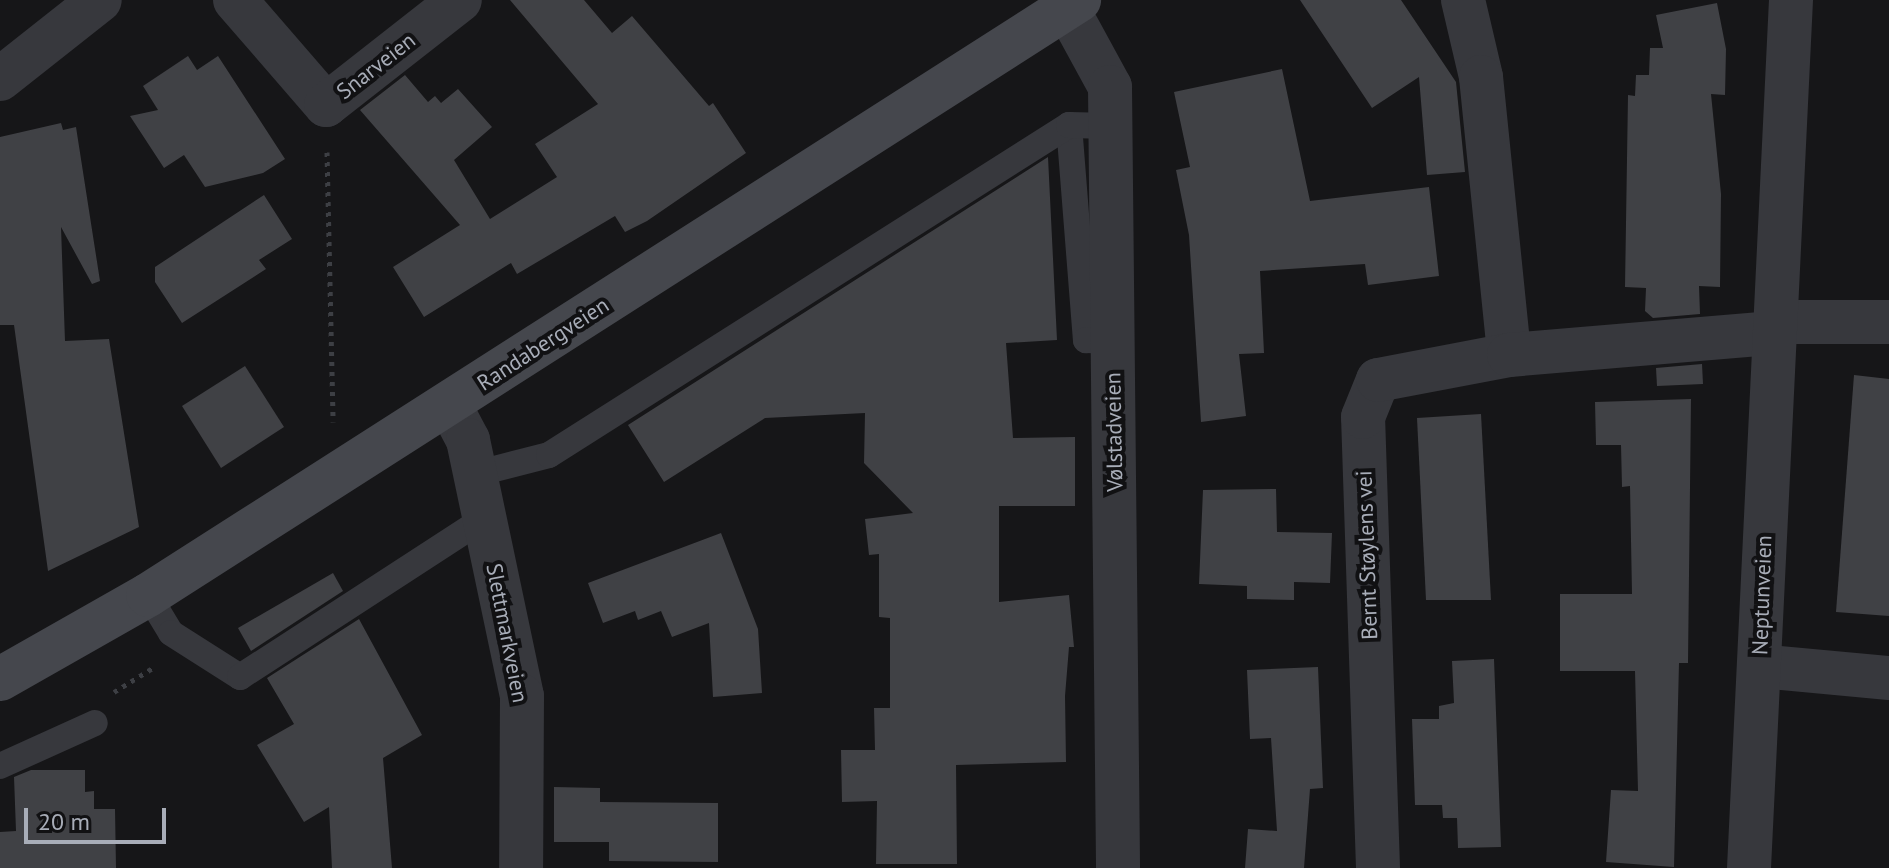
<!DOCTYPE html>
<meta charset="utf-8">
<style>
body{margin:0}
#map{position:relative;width:1889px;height:868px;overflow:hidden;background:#161618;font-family:"PT Sans",sans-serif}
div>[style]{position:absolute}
.building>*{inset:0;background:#404145}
.path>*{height:5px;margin-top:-2.5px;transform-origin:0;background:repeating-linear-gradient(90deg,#3d3f44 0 4px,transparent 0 10px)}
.lane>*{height:26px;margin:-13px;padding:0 13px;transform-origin:13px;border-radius:13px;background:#37383d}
.street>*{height:44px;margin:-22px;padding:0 22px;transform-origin:22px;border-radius:22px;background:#37383d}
.secondary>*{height:44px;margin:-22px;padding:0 22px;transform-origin:22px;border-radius:22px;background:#45474d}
span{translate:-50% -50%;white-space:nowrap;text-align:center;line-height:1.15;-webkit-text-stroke:8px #111113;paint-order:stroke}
.street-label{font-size:22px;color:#a8adb8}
.scale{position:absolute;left:24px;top:808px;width:142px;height:36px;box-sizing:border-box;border:4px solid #a8adb8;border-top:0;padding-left:10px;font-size:24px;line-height:28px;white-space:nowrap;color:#a8adb8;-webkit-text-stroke:6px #111113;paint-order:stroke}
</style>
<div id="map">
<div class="building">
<div style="clip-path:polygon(510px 0,584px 0,612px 33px,632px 16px,709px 106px,713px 103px,746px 153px,647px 221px,625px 232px,615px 216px,517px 274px,511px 263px,424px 317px,393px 267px,460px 225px,360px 110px,405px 75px,428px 102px,435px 96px,441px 103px,458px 89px,492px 127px,454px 160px,490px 219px,557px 177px,535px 144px,598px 104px)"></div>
<div style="clip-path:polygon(1300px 0,1401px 0,1456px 82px,1465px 172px,1427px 175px,1419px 77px,1372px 108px)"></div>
<div style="clip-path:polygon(1717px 3px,1726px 49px,1725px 95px,1711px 94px,1721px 194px,1720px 287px,1699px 286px,1700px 314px,1653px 318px,1645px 311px,1646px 288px,1625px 287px,1628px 95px,1635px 96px,1636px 75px,1649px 75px,1650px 48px,1663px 48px,1656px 15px)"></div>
<div style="clip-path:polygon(188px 56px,197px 70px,218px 56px,285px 159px,263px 173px,205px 187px,184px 155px,164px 168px,130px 116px,158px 110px,143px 86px)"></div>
<div style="clip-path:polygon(1282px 69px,1310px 201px,1429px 187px,1439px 276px,1368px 285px,1365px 264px,1260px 271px,1264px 353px,1239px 354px,1246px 416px,1201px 422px,1189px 235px,1176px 170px,1190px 167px,1174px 92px)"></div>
<div style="clip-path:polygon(61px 123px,63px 130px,76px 127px,100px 281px,92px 284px,61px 227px,65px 341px,109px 339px,139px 527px,48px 571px,14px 325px,0 325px,0 137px)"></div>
<div style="clip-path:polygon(1048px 157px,1057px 340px,1006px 343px,1013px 438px,1075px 437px,1075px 506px,999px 506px,999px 602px,1069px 595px,1074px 647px,1069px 647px,1065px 696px,1066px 762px,956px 765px,957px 864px,876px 864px,877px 801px,842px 802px,841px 750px,875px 750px,874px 708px,890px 708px,890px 618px,879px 617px,879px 554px,869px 555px,865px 519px,913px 513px,864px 463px,865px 413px,765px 418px,664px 482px,628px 425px)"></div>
<div style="clip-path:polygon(264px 195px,292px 239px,259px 260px,266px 269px,182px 323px,155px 282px,155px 267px)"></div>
<div style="clip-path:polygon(1702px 364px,1703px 384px,1657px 386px,1656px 368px)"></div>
<div style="clip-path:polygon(245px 366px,284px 427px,221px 468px,182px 406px)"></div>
<div style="clip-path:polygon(1854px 375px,1889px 379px,1889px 616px,1836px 612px)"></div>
<div style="clip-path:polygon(1691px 399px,1688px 663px,1679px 663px,1674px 867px,1606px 862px,1611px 790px,1638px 791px,1635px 671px,1560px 671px,1560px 594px,1632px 594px,1630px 486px,1622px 487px,1621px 445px,1596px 445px,1595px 402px)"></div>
<div style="clip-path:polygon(1481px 414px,1491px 600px,1426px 600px,1417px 418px)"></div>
<div style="clip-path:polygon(1276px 489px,1277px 532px,1332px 533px,1330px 583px,1294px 582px,1294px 600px,1247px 599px,1247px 586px,1199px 584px,1203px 490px)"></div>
<div style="clip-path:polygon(721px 533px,758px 629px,762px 693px,713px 697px,709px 623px,672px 637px,661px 611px,638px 620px,635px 611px,603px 623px,588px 583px)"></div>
<div style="clip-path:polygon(333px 573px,343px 591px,251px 651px,238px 628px)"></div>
<div style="clip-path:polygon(359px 619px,422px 735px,383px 758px,392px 868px,332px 868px,329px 807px,304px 822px,257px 745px,294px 724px,267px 678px)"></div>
<div style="clip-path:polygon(1494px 659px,1501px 847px,1458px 848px,1457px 818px,1443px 818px,1442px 805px,1415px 805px,1412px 719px,1439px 719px,1439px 706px,1454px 703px,1452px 661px)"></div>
<div style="clip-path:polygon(1318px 667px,1323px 788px,1310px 789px,1304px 868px,1245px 868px,1248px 829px,1277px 831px,1271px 738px,1250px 739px,1247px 670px)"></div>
<div style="clip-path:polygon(31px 770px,85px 770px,85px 792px,94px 791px,94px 809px,115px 809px,116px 868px,0 868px,0 832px,16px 831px,14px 777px)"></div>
<div style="clip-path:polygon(554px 787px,600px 788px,600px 802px,718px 803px,718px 862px,609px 861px,609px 842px,554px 842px)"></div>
</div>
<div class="path">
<div style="left:327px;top:152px;width:270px;rotate:88.7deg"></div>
<div style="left:114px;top:692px;width:49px;rotate:-31.8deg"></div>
</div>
<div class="lane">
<div style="left:1069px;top:125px;width:216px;rotate:85.5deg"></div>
<div style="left:1086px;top:340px;width:27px;rotate:2deg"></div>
<div style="left:475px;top:474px;width:76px;rotate:-14.4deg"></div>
<div style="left:549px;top:455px;width:616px;rotate:-32.4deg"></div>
<div style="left:1069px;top:125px;width:42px;rotate:1.4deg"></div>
<div style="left:148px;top:595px;width:44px;rotate:58.8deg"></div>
<div style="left:171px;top:633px;width:82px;rotate:32.5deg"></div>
<div style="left:240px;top:677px;width:292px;rotate:-33deg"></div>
<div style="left:0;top:766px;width:104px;rotate:-24.4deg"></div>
</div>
<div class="street">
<div style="left:235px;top:0;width:139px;rotate:49.1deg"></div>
<div style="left:326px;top:105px;width:170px;rotate:-38.1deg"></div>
<div style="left:1463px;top:0;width:79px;rotate:76.8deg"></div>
<div style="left:1481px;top:77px;width:279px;rotate:84.2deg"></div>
<div style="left:1067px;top:8px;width:90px;rotate:61.4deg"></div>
<div style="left:1110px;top:87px;width:781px;rotate:89.41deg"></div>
<div style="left:0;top:79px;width:127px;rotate:-38.3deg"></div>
<div style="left:1774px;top:322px;width:115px"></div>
<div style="left:449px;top:404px;width:41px;rotate:62.2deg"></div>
<div style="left:468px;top:440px;width:262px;rotate:78.1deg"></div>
<div style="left:522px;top:696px;width:172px;rotate:90.3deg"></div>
<div style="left:1759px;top:666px;width:131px;rotate:5.3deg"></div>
<div style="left:1378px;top:868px;width:451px;rotate:-91.9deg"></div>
<div style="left:1363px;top:417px;width:40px;rotate:-68deg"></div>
<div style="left:1378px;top:380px;width:133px;rotate:-10.8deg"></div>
<div style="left:1509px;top:355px;width:265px;rotate:-4.8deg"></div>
<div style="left:1749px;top:868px;width:869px;rotate:-87.23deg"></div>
</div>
<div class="secondary">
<div style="left:0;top:679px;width:170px;rotate:-29.6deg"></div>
<div style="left:148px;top:595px;width:1105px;rotate:-32.58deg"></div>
</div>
<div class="street-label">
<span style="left:376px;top:66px;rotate:-38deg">Snarveien</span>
<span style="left:543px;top:344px;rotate:-33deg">Randabergveien</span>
<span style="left:1114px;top:432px;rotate:-91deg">Vølstadveien</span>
<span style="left:1367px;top:555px;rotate:-92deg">Bernt Støylens vei</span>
<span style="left:1762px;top:595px;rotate:-88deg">Neptunveien</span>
<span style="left:507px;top:633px;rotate:79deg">Slettmarkveien</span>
</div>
<div class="scale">20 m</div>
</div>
